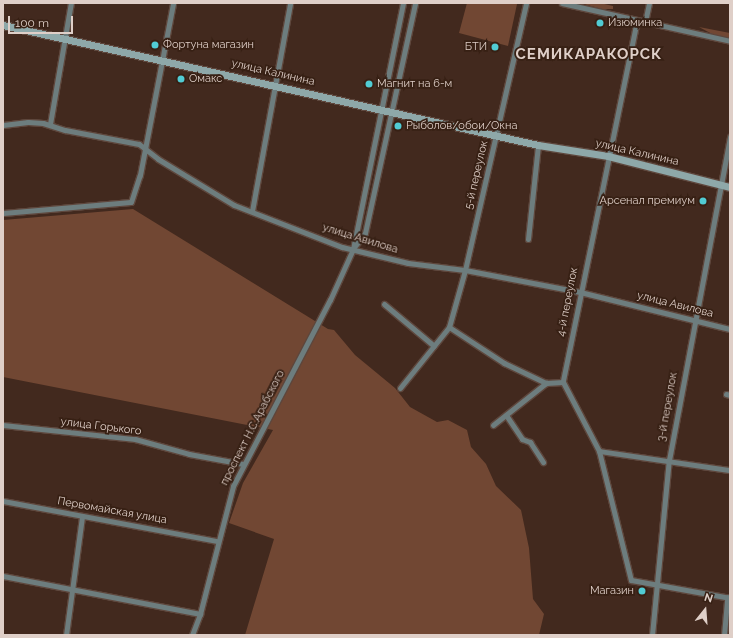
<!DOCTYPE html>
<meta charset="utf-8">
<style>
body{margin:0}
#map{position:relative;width:733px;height:638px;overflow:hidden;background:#42291e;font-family:Raleway,sans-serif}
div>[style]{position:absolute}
.green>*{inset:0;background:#714733}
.roads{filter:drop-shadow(1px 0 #5e473d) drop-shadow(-1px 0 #5e473d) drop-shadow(0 1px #5e473d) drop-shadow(0 -1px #5e473d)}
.minor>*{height:5px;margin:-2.5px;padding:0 2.5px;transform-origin:2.5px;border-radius:2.5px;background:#6d7d7e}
.secondary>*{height:7px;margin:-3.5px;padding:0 3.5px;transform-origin:3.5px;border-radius:3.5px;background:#8ea8a9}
.dots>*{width:11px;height:11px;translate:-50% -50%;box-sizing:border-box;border:2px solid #372014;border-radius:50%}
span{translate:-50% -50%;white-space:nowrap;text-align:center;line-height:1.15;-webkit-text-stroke:3.5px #372014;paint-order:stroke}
.poi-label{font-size:11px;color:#dfcfc8}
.left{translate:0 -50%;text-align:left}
.right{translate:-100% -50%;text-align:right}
.street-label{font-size:11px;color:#dfcfc8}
.district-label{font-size:15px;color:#dfcfc8;font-weight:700;letter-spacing:1px}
.frame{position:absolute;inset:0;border:4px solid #dfcfc8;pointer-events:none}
.north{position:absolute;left:685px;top:590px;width:40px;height:40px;-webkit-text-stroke:3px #372014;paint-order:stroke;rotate:17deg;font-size:11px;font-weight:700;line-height:16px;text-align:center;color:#dfcfc8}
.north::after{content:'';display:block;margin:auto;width:14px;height:18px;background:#dfcfc8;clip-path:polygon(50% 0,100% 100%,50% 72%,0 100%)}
.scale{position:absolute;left:8px;top:16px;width:65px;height:18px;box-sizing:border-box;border:2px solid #dfcfc8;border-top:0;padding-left:5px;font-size:12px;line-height:14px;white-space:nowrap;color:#dfcfc8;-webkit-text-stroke:3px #372014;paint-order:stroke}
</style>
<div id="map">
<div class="green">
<div style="clip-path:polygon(467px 3px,517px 4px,508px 46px,459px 33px)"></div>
<div style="clip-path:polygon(580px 3px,600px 3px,613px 6px,613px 9px,602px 9px)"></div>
<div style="clip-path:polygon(699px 27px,730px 33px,730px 39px,712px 34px)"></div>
<div style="clip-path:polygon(133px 209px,328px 329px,334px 330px,355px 355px,395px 388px,410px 407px,437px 422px,448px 420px,467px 430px,471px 447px,486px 464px,496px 486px,521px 510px,529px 548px,533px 599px,544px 614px,539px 635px,245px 635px,274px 539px,229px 523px,243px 483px,273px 430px,3px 377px,3px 220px)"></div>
</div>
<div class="roads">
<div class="minor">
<div style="left:562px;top:3px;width:172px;rotate:12.7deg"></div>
<div style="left:637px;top:20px;width:369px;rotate:101.6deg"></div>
<div style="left:563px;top:382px;width:78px;rotate:62.4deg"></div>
<div style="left:599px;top:451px;width:133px;rotate:76.1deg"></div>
<div style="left:631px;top:580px;width:101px;rotate:10.3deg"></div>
<div style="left:645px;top:22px;width:19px;rotate:-78deg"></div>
<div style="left:50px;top:124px;width:123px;rotate:-80.2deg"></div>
<div style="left:3px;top:125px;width:25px;rotate:-7deg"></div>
<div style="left:28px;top:122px;width:15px;rotate:4deg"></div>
<div style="left:43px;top:123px;width:23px;rotate:18deg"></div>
<div style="left:65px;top:130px;width:75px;rotate:10.7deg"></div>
<div style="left:139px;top:144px;width:24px;rotate:38deg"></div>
<div style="left:158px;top:159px;width:89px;rotate:31.2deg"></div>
<div style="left:234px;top:205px;width:116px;rotate:21.3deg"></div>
<div style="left:342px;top:247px;width:68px;rotate:13.6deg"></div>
<div style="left:408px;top:263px;width:57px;rotate:7deg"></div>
<div style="left:465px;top:270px;width:117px;rotate:10.8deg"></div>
<div style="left:580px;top:292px;width:154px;rotate:13.9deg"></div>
<div style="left:252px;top:211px;width:211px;rotate:-79.6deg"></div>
<div style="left:3px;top:213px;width:128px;rotate:-4.9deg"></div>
<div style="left:131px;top:202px;width:28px;rotate:-72deg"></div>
<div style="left:140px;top:175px;width:175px;rotate:-79.1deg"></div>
<div style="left:528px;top:239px;width:95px;rotate:-83.9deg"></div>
<div style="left:355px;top:246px;width:16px;rotate:-52deg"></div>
<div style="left:365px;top:233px;width:235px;rotate:-77.7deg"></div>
<div style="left:384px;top:304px;width:65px;rotate:40deg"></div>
<div style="left:449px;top:327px;width:66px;rotate:33.2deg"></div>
<div style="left:504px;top:363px;width:47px;rotate:25.5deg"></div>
<div style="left:400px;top:388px;width:78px;rotate:-51.2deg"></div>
<div style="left:449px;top:327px;width:59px;rotate:-74.3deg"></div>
<div style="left:465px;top:270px;width:274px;rotate:-77.1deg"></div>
<div style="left:726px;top:394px;width:4px;rotate:14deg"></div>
<div style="left:506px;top:415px;width:29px;rotate:56deg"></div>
<div style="left:522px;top:439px;width:9px;rotate:21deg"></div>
<div style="left:530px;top:442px;width:24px;rotate:57deg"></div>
<div style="left:3px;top:425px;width:133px;rotate:6.1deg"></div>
<div style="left:135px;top:439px;width:56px;rotate:15.5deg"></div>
<div style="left:189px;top:454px;width:55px;rotate:10.5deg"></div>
<div style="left:493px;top:425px;width:68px;rotate:-38.4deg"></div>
<div style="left:546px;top:383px;width:17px;rotate:-3deg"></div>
<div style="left:599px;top:451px;width:132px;rotate:8.3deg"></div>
<div style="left:3px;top:501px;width:218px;rotate:10.6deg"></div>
<div style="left:3px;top:576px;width:201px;rotate:10.9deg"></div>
<div style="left:66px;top:635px;width:120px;rotate:-82.3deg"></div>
<div style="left:192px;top:635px;width:22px;rotate:-69deg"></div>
<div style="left:200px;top:614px;width:132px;rotate:-75.5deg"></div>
<div style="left:233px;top:486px;width:210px;rotate:-62.5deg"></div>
<div style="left:330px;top:300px;width:56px;rotate:-65.7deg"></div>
<div style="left:353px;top:249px;width:251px;rotate:-78.5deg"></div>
<div style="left:652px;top:635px;width:176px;rotate:-84.5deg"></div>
<div style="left:669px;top:460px;width:329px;rotate:-79.3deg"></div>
<div style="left:724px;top:635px;width:38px;rotate:-85deg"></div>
</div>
<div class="secondary">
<div style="left:3px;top:25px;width:548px;rotate:12.64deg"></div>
<div style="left:538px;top:145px;width:71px;rotate:8.9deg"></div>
<div style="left:608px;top:156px;width:126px;rotate:14.3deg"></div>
</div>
</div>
<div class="dots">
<div style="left:600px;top:23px;background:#51ccd4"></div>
<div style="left:155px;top:45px;background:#51ccd4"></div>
<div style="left:495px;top:47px;background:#51ccd4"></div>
<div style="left:181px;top:79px;background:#51ccd4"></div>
<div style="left:369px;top:84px;background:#51ccd4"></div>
<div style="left:398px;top:126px;background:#51ccd4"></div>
<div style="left:703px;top:201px;background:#51ccd4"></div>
<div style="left:642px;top:591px;background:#51ccd4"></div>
</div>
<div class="poi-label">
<span class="left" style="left:608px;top:23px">Изюминка</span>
<span class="left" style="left:163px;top:45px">Фортуна магазин</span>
<span class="right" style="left:487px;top:47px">БТИ</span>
<span class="left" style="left:189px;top:79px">Омакс</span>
<span class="left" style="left:377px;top:84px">Магнит на 6-м</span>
<span class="left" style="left:406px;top:126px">Рыболов/обои/Окна</span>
<span class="right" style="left:695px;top:201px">Арсенал премиум</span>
<span class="right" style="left:634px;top:591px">Магазин</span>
</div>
<div class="street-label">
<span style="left:273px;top:73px;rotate:13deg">улица Калинина</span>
<span style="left:637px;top:153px;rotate:13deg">улица Калинина</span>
<span style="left:477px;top:175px;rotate:-77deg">5-й переулок</span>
<span style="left:360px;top:239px;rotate:17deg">улица Авилова</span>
<span style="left:568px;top:302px;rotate:-79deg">4-й переулок</span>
<span style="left:675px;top:305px;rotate:14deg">улица Авилова</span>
<span style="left:668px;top:407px;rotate:-80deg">3-й переулок</span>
<span style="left:101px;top:427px;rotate:7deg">улица Горького</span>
<span style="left:253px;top:428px;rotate:-63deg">проспект Н.С.Арабского</span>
<span style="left:112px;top:511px;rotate:10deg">Первомайская улица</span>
</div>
<div class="district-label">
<span style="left:589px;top:55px">СЕМИКАРАКОРСК</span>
</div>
<div class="frame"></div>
<div class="north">N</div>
<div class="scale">100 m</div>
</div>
